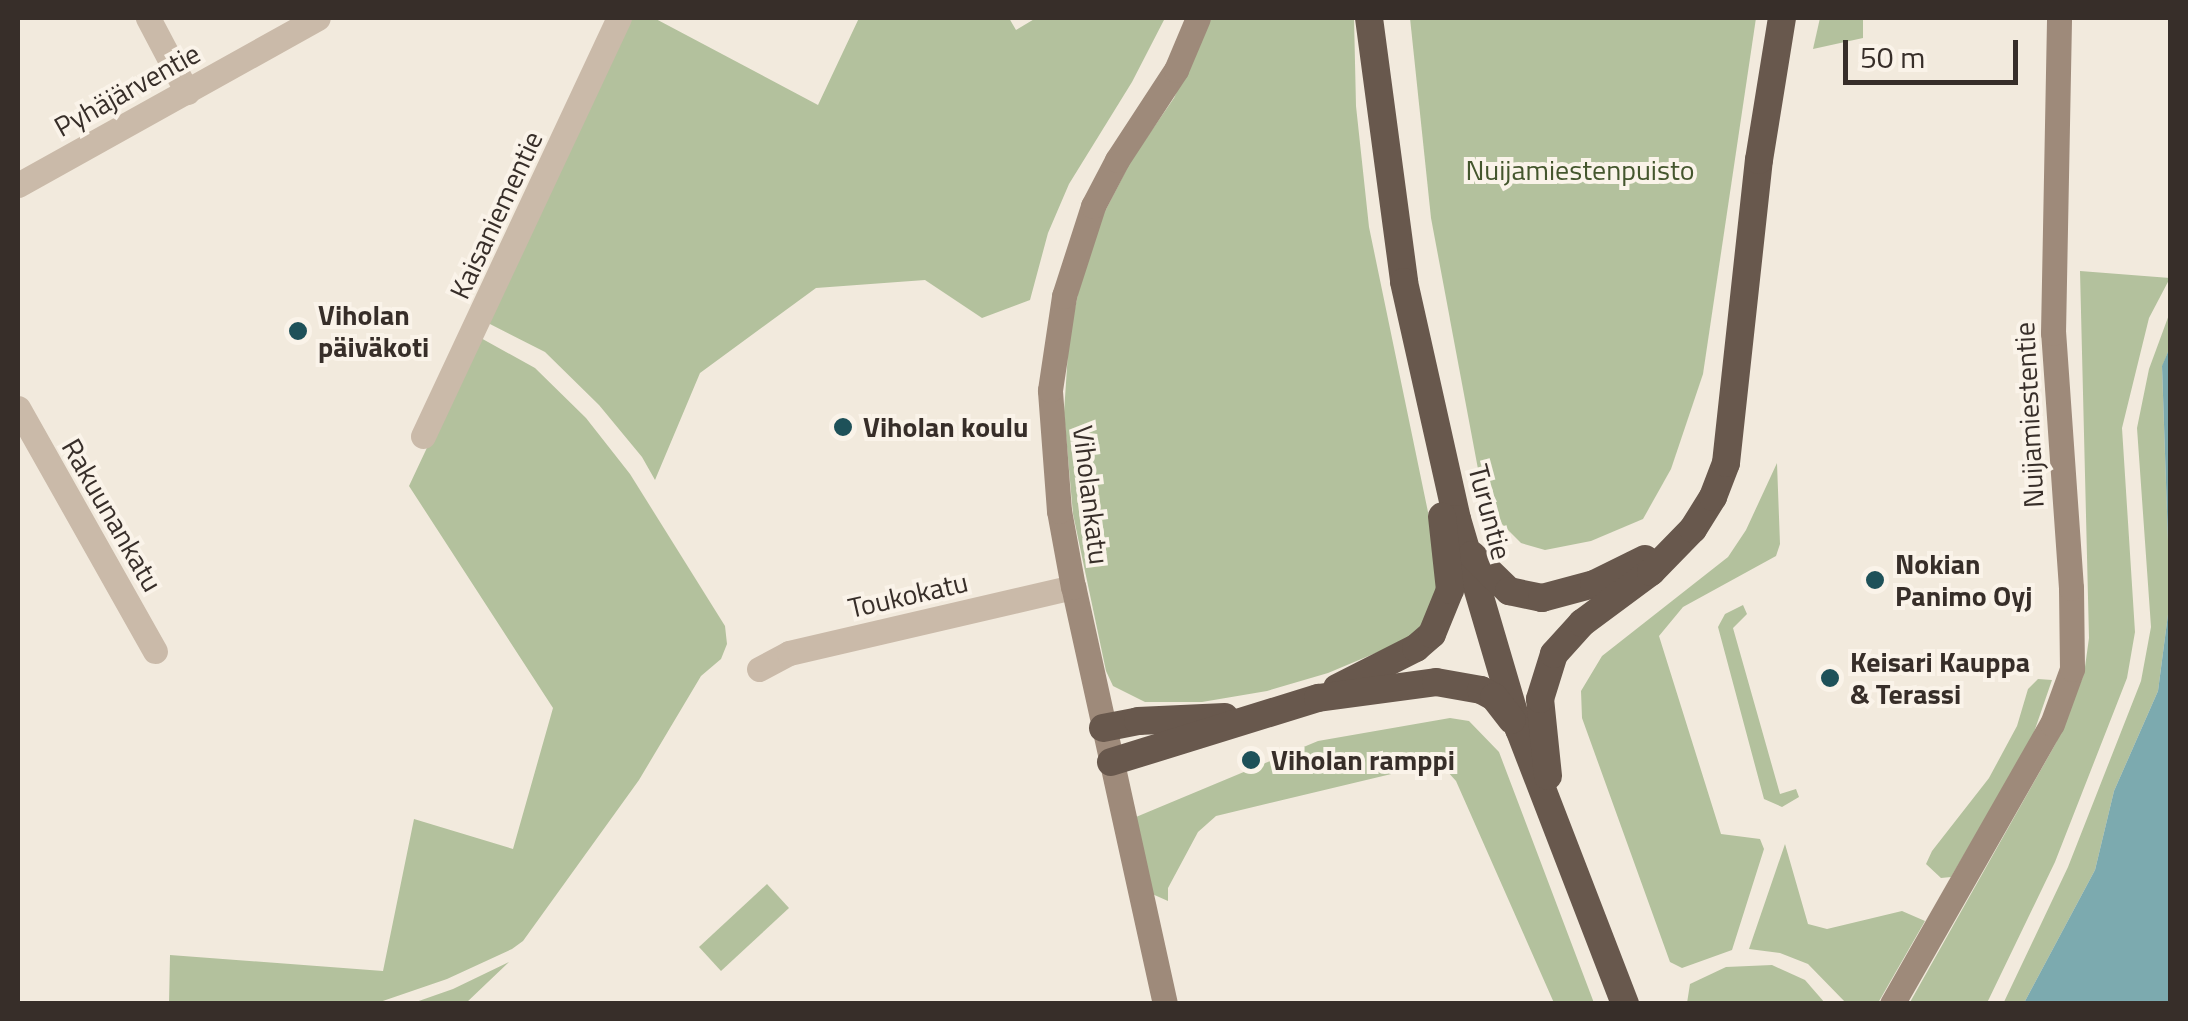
<!DOCTYPE html>
<meta charset="utf-8">
<style>
body{margin:0}
#map{position:relative;width:2188px;height:1021px;overflow:hidden;background:#f2eadd;font-family:"Titillium Web",sans-serif}
div>[style]{position:absolute}
.green>*{inset:0;background:#b3c19d}
.water>*{inset:0;background:#7caaaf}
.minor>*{height:25px;margin:-12.5px;padding:0 12.5px;transform-origin:12.5px;border-radius:12.5px;background:#cabaa9}
.tertiary>*{height:25px;margin:-12.5px;padding:0 12.5px;transform-origin:12.5px;border-radius:12.5px;background:#cabaa9}
.secondary>*{height:25px;margin:-12.5px;padding:0 12.5px;transform-origin:12.5px;border-radius:12.5px;background:#9e8a7a}
.trunk>*{height:28px;margin:-14px;padding:0 14px;transform-origin:14px;border-radius:14px;background:#68584d}
.dots>*{width:28px;height:28px;translate:-50% -50%;box-sizing:border-box;border:5px solid #faf3e9;border-radius:50%}
span{translate:-50% -50%;white-space:nowrap;text-align:center;line-height:1.15;-webkit-text-stroke:8px #faf3e9;paint-order:stroke}
.street-label{font-size:28px;color:#372e29}
.park-label{font-size:28px;color:#44562d}
.poi-label{font-size:28px;color:#372e29;font-weight:700}
.left{translate:0 -50%;text-align:left}
.frame{position:absolute;inset:0;border:20px solid #372e29;pointer-events:none}
.scale{position:absolute;left:1843px;top:40px;width:175px;height:45px;box-sizing:border-box;border:5px solid #372e29;border-top:0;padding-left:12px;font-size:30px;line-height:35px;white-space:nowrap;color:#372e29;-webkit-text-stroke:8px #faf3e9;paint-order:stroke}
</style>
<div id="map">
<div class="green">
<div style="clip-path:polygon(629px 18px,654px 18px,818px 105px,859px 18px,1009px 18px,1016px 30px,1036px 18px,1165px 18px,1132px 82px,1069px 184px,1048px 233px,1030px 300px,982px 318px,925px 280px,816px 288px,700px 373px,655px 480px,642px 457px,599px 405px,545px 352px,486px 322px)"></div>
<div style="clip-path:polygon(1211px 18px,1354px 18px,1356px 106px,1369px 227px,1440px 570px,1438px 590px,1421px 628px,1402px 642px,1328px 673px,1267px 691px,1202px 702px,1145px 702px,1113px 686px,1106px 671px,1073px 514px,1064px 413px,1069px 337px,1082px 274px,1099px 223px,1132px 159px,1174px 98px)"></div>
<div style="clip-path:polygon(1410px 18px,1756px 18px,1703px 374px,1671px 469px,1643px 519px,1591px 541px,1545px 550px,1521px 543px,1502px 524px,1478px 469px,1431px 218px)"></div>
<div style="clip-path:polygon(1820px 18px,1863px 18px,1863px 38px,1813px 49px)"></div>
<div style="clip-path:polygon(2080px 271px,2170px 278px,2149px 318px,2122px 428px,2135px 632px,2127px 678px,2055px 862px,1987px 1003px,1909px 1004px,2056px 743px,2084px 674px,2089px 638px)"></div>
<div style="clip-path:polygon(2170px 312px,2170px 347px,2162px 367px,2170px 599px,2158px 691px,2114px 791px,2095px 870px,2024px 1003px,2003px 1004px,2068px 867px,2141px 681px,2151px 627px,2137px 428px,2149px 369px)"></div>
<div style="clip-path:polygon(479px 337px,535px 368px,586px 418px,630px 474px,725px 626px,727px 644px,721px 659px,701px 676px,639px 780px,523px 941px,512px 949px,447px 979px,377px 1003px,169px 1004px,170px 955px,383px 971px,414px 819px,513px 849px,553px 708px,409px 486px)"></div>
<div style="clip-path:polygon(1777px 463px,1780px 544px,1776px 556px,1683px 607px,1659px 636px,1721px 834px,1760px 839px,1764px 849px,1732px 950px,1682px 968px,1670px 962px,1582px 718px,1581px 691px,1602px 656px,1728px 557px,1746px 530px)"></div>
<div style="clip-path:polygon(1743px 605px,1747px 614px,1733px 628px,1780px 794px,1796px 789px,1799px 797px,1782px 807px,1764px 799px,1718px 627px,1725px 614px)"></div>
<div style="clip-path:polygon(2038px 679px,2052px 680px,2031px 741px,1951px 877px,1941px 878px,1926px 864px,1932px 851px,1989px 778px,2017px 726px,2028px 689px)"></div>
<div style="clip-path:polygon(1450px 718px,1469px 721px,1499px 752px,1594px 1003px,1554px 1003px,1456px 781px,1447px 771px,1429px 765px,1216px 816px,1198px 832px,1168px 888px,1168px 901px,1150px 893px,1136px 817px,1318px 741px)"></div>
<div style="clip-path:polygon(1785px 844px,1808px 924px,1827px 929px,1902px 911px,1925px 921px,1878px 1003px,1846px 1003px,1808px 964px,1780px 953px,1749px 949px)"></div>
<div style="clip-path:polygon(767px 884px,789px 908px,721px 971px,699px 947px)"></div>
<div style="clip-path:polygon(509px 962px,466px 1003px,413px 1003px,453px 989px)"></div>
<div style="clip-path:polygon(1772px 965px,1805px 980px,1825px 1003px,1687px 1003px,1690px 984px,1726px 967px)"></div>
</div>
<div class="water">
<div style="clip-path:polygon(2170px 347px,2170px 1003px,2024px 1003px,2095px 870px,2114px 791px,2158px 691px,2170px 599px,2162px 366px)"></div>
</div>
<div class="minor">
<div style="left:148px;top:18px;width:84px;rotate:62.2deg"></div>
<div style="left:18px;top:408px;width:279px;rotate:60.6deg"></div>
<div style="left:423px;top:436px;width:462px;rotate:-64.9deg"></div>
<div style="left:759px;top:669px;width:34px;rotate:-28deg"></div>
<div style="left:789px;top:653px;width:292px;rotate:-13.1deg"></div>
</div>
<div class="tertiary">
<div style="left:18px;top:185px;width:343px;rotate:-29.1deg"></div>
</div>
<div class="secondary">
<div style="left:1165px;top:1004px;width:427px;rotate:-102.4deg"></div>
<div style="left:1073px;top:587px;width:77px;rotate:-100.4deg"></div>
<div style="left:1059px;top:511px;width:121px;rotate:-94.3deg"></div>
<div style="left:1050px;top:390px;width:95px;rotate:-81.5deg"></div>
<div style="left:1064px;top:296px;width:95px;rotate:-72.1deg"></div>
<div style="left:1093px;top:206px;width:52px;rotate:-62.4deg"></div>
<div style="left:1117px;top:160px;width:108px;rotate:-56.8deg"></div>
<div style="left:1176px;top:70px;width:56px;rotate:-67.1deg"></div>
<div style="left:1892px;top:1004px;width:322px;rotate:-60.3deg"></div>
<div style="left:2052px;top:724px;width:59px;rotate:-70deg"></div>
<div style="left:2072px;top:669px;width:81px;rotate:-90.7deg"></div>
<div style="left:2071px;top:588px;width:256px;rotate:-94deg"></div>
<div style="left:2053px;top:333px;width:315px;rotate:-88.9deg"></div>
</div>
<div class="trunk">
<div style="left:1369px;top:18px;width:266px;rotate:82.4deg"></div>
<div style="left:1404px;top:282px;width:243px;rotate:77.4deg"></div>
<div style="left:1457px;top:519px;width:219px;rotate:73.6deg"></div>
<div style="left:1519px;top:729px;width:295px;rotate:68.9deg"></div>
<div style="left:1472px;top:555px;width:52px;rotate:44.2deg"></div>
<div style="left:1509px;top:591px;width:34px;rotate:12deg"></div>
<div style="left:1542px;top:598px;width:54px;rotate:-15.1deg"></div>
<div style="left:1594px;top:584px;width:57px;rotate:-26.1deg"></div>
<div style="left:1337px;top:688px;width:89px;rotate:-26.9deg"></div>
<div style="left:1416px;top:648px;width:21px;rotate:-41deg"></div>
<div style="left:1432px;top:634px;width:48px;rotate:-67.8deg"></div>
<div style="left:1450px;top:590px;width:74px;rotate:-96.2deg"></div>
<div style="left:1103px;top:728px;width:36px;rotate:-11deg"></div>
<div style="left:1138px;top:721px;width:87px;rotate:-2.6deg"></div>
<div style="left:1111px;top:762px;width:217px;rotate:-17.2deg"></div>
<div style="left:1318px;top:698px;width:119px;rotate:-7.7deg"></div>
<div style="left:1436px;top:682px;width:46px;rotate:10.1deg"></div>
<div style="left:1481px;top:690px;width:15px;rotate:28deg"></div>
<div style="left:1494px;top:697px;width:29px;rotate:52deg"></div>
<div style="left:1548px;top:776px;width:77px;rotate:-95.9deg"></div>
<div style="left:1540px;top:699px;width:47px;rotate:-72.7deg"></div>
<div style="left:1554px;top:654px;width:42px;rotate:-47.9deg"></div>
<div style="left:1582px;top:623px;width:86px;rotate:-36.5deg"></div>
<div style="left:1651px;top:572px;width:60px;rotate:-45.7deg"></div>
<div style="left:1693px;top:529px;width:38px;rotate:-58deg"></div>
<div style="left:1713px;top:497px;width:36px;rotate:-69deg"></div>
<div style="left:1726px;top:463px;width:305px;rotate:-83.8deg"></div>
<div style="left:1759px;top:160px;width:144px;rotate:-80.8deg"></div>
</div>
<div class="dots">
<div style="left:298px;top:331px;background:#1e5159"></div>
<div style="left:843px;top:427px;background:#1e5159"></div>
<div style="left:1875px;top:580px;background:#1e5159"></div>
<div style="left:1830px;top:678px;background:#1e5159"></div>
<div style="left:1251px;top:760px;background:#1e5159"></div>
</div>
<div class="street-label">
<span style="left:127px;top:90px;rotate:-29deg">Pyhäjärventie</span>
<span style="left:496px;top:215px;rotate:-65deg">Kaisaniementie</span>
<span style="left:2029px;top:415px;rotate:-93deg">Nuijamiestentie</span>
<span style="left:1091px;top:495px;rotate:83deg">Viholankatu</span>
<span style="left:1490px;top:512px;rotate:75deg">Turuntie</span>
<span style="left:112px;top:515px;rotate:60deg">Rakuunankatu</span>
<span style="left:908px;top:595px;rotate:-13deg">Toukokatu</span>
</div>
<div class="park-label">
<span style="left:1580px;top:170px">Nuijamiestenpuisto</span>
</div>
<div class="poi-label">
<span class="left" style="left:318px;top:331px">Viholan<br>päiväkoti</span>
<span class="left" style="left:863px;top:427px">Viholan koulu</span>
<span class="left" style="left:1895px;top:580px">Nokian<br>Panimo Oyj</span>
<span class="left" style="left:1850px;top:678px">Keisari Kauppa<br>&amp; Terassi</span>
<span class="left" style="left:1271px;top:760px">Viholan ramppi</span>
</div>
<div class="frame"></div>
<div class="scale">50 m</div>
</div>
